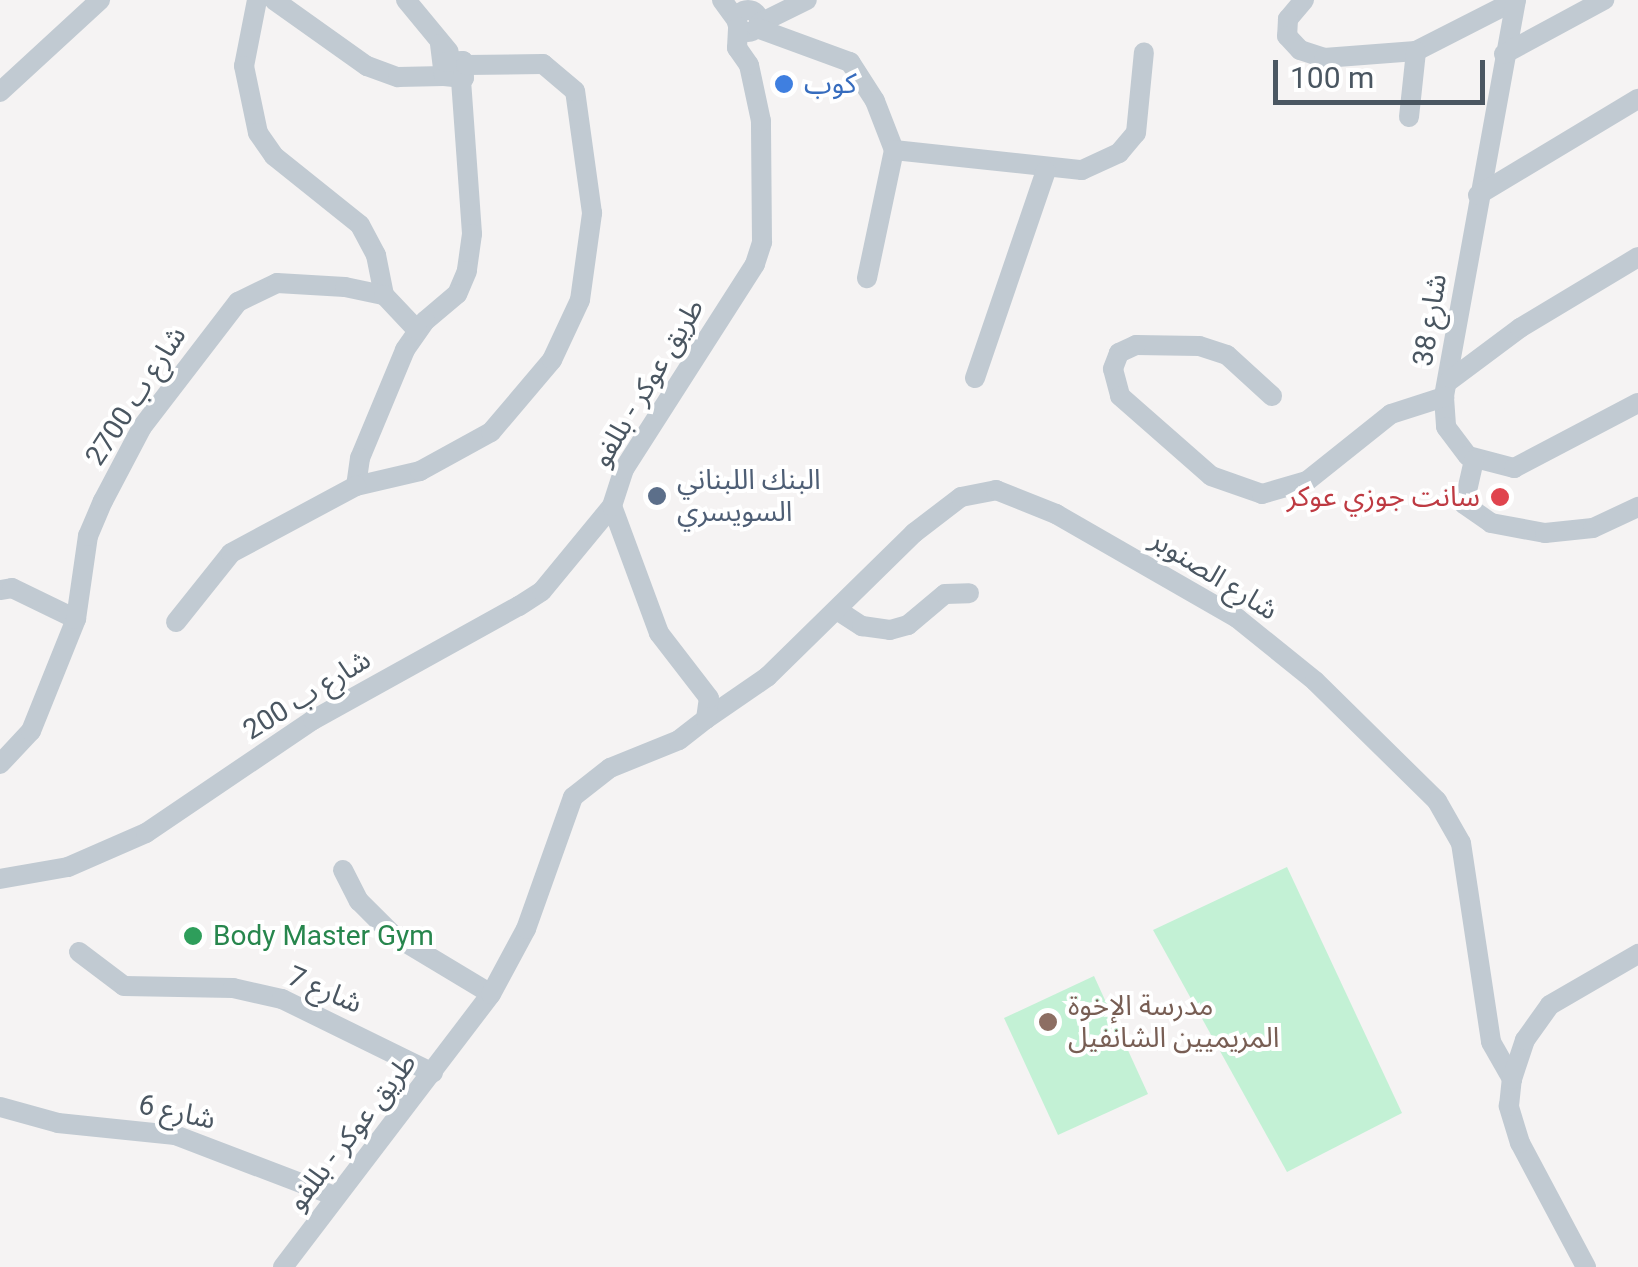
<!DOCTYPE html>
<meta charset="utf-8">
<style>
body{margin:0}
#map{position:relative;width:1638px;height:1267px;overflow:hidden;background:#f5f3f3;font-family:Roboto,"Noto Sans Arabic",sans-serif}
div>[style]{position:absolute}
.green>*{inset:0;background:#c3f1d5}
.minor>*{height:20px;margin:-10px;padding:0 10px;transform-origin:10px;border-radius:10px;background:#c1cad2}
.minor>.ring{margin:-10px;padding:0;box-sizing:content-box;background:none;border:20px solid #c1cad2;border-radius:50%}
.dots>*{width:28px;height:28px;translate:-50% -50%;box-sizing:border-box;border:5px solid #fff;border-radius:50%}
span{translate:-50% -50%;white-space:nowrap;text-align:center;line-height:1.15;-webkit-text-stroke:8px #fff;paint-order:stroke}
.shop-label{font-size:28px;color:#366cbe}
.left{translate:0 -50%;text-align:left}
.street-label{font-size:28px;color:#4a5661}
.service-label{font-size:28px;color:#4e5e75}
.health-label{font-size:28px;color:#be3a42}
.right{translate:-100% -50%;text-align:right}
.leisure-label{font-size:28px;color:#27864d}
.education-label{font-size:28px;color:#785e54}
.scale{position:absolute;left:1273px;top:60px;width:212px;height:45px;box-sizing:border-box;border:5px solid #4a5661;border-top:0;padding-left:12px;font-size:30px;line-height:35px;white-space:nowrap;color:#4a5661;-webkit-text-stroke:8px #fff;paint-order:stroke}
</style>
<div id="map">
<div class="green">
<div style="clip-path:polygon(1287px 867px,1402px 1113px,1287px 1172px,1153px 930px)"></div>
<div style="clip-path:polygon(1094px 976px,1148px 1094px,1058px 1135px,1004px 1018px)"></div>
</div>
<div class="minor">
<div style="left:257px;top:0;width:67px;rotate:101.1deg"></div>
<div style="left:244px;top:66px;width:68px;rotate:78.2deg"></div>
<div style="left:258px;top:133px;width:28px;rotate:55deg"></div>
<div style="left:274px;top:156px;width:110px;rotate:38.7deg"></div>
<div style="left:360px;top:225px;width:34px;rotate:62deg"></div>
<div style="left:376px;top:255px;width:41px;rotate:78.7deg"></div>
<div style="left:274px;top:0;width:114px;rotate:35.4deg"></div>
<div style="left:367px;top:66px;width:33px;rotate:20deg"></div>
<div style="left:398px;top:77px;width:46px;rotate:-1.2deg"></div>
<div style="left:406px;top:0;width:67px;rotate:50.4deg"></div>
<div style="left:722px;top:0;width:26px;rotate:54deg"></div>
<div style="left:1304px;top:0;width:25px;rotate:130deg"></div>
<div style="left:1288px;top:19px;width:17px;rotate:93deg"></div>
<div style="left:1287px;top:36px;width:19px;rotate:47deg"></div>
<div style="left:1300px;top:50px;width:25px;rotate:18deg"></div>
<div style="left:1324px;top:58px;width:92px;rotate:-4.4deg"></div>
<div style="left:1416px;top:51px;width:112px;rotate:-27deg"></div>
<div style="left:1516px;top:0;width:403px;rotate:100.3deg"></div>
<div style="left:1444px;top:397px;width:30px;rotate:86deg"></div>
<div style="left:1446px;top:427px;width:36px;rotate:53deg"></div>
<div style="left:1468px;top:456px;width:48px;rotate:14.6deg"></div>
<div style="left:1514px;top:468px;width:140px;rotate:-27.7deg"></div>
<div class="ring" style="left:737px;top:10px;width:2px;height:2px"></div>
<div style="left:760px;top:23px;width:52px;rotate:-26.1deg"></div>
<div style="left:757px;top:28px;width:99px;rotate:20.1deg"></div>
<div style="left:850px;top:62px;width:46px;rotate:57.3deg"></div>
<div style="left:875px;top:101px;width:53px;rotate:68.8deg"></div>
<div style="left:894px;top:150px;width:131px;rotate:101.9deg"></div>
<div style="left:440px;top:44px;width:32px;rotate:83deg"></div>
<div style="left:444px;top:76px;width:20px;rotate:6deg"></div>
<div style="left:464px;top:78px;width:17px;rotate:-93deg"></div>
<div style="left:463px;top:61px;width:18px;rotate:177deg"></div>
<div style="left:1504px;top:54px;width:114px;rotate:-28.4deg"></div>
<div style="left:461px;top:80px;width:154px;rotate:85.9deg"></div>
<div style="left:472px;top:234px;width:37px;rotate:98deg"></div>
<div style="left:467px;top:271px;width:25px;rotate:113deg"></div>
<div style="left:457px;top:294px;width:42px;rotate:139.8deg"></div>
<div style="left:425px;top:321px;width:35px;rotate:125deg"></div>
<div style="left:405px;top:350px;width:117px;rotate:112.6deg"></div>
<div style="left:360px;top:458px;width:28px;rotate:98deg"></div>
<div style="left:356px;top:486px;width:66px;rotate:-13.2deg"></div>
<div style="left:420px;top:471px;width:81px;rotate:-28.8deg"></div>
<div style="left:491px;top:432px;width:94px;rotate:-49.7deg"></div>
<div style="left:552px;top:360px;width:66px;rotate:-65deg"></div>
<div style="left:580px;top:300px;width:88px;rotate:-82.1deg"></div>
<div style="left:592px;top:213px;width:123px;rotate:-97.9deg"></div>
<div style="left:575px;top:91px;width:42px;rotate:-139.8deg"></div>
<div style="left:543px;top:64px;width:77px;rotate:179.3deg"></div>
<div style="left:0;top:92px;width:136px;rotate:-42.6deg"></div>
<div style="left:1409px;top:117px;width:66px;rotate:-83.9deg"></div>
<div style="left:894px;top:150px;width:189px;rotate:6.1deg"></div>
<div style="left:1082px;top:170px;width:41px;rotate:-24.7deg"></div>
<div style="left:1119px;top:153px;width:26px;rotate:-50deg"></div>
<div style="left:1136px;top:133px;width:81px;rotate:-84.4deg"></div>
<div style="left:1478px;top:195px;width:187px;rotate:-31deg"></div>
<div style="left:975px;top:378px;width:219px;rotate:-71.1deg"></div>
<div style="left:1449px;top:381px;width:89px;rotate:-36.7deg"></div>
<div style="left:1520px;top:328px;width:138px;rotate:-31deg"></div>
<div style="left:1272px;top:396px;width:61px;rotate:-137.7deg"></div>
<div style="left:1227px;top:355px;width:29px;rotate:-162deg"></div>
<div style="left:1199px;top:346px;width:63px;rotate:-179.1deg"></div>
<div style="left:1136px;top:345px;width:19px;rotate:155deg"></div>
<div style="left:1119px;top:353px;width:17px;rotate:111deg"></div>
<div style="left:1113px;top:369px;width:28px;rotate:75deg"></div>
<div style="left:1120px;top:396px;width:121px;rotate:41.3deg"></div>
<div style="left:1211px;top:476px;width:54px;rotate:19.4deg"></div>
<div style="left:1262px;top:494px;width:47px;rotate:-16.1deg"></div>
<div style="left:1307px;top:481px;width:107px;rotate:-38.6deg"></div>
<div style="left:1391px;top:414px;width:56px;rotate:-17.8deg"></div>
<div style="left:1474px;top:460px;width:45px;rotate:102.8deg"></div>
<div style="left:1464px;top:504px;width:33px;rotate:35deg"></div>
<div style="left:1491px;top:523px;width:55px;rotate:10.5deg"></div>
<div style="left:1545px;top:533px;width:48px;rotate:-5.9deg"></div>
<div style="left:1593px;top:528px;width:50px;rotate:-25deg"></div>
<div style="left:0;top:590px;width:12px;rotate:-9deg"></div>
<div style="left:12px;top:588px;width:71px;rotate:25.8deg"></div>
<div style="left:837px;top:610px;width:30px;rotate:33deg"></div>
<div style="left:862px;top:626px;width:28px;rotate:8deg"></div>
<div style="left:890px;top:630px;width:19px;rotate:-16deg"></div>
<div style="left:908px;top:625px;width:48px;rotate:-40deg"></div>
<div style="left:945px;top:594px;width:24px;rotate:-2deg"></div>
<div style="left:176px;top:622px;width:88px;rotate:-51.4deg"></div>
<div style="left:231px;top:553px;width:142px;rotate:-28.2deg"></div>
<div style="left:706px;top:719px;width:74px;rotate:-34.5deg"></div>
<div style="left:767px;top:677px;width:206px;rotate:-44.4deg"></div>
<div style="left:914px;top:533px;width:59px;rotate:-37.5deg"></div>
<div style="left:961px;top:497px;width:36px;rotate:-11deg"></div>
<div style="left:996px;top:490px;width:65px;rotate:21.8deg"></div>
<div style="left:1056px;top:514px;width:209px;rotate:29.9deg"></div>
<div style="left:1237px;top:618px;width:100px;rotate:38.9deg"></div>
<div style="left:1315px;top:681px;width:171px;rotate:44.5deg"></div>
<div style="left:1437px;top:801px;width:48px;rotate:60.3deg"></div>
<div style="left:1461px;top:843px;width:201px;rotate:81.4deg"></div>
<div style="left:1491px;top:1042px;width:43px;rotate:60.4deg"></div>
<div style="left:0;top:764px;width:45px;rotate:-46.8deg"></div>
<div style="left:31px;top:731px;width:121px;rotate:-68.1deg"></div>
<div style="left:76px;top:619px;width:84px;rotate:-81.8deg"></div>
<div style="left:88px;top:536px;width:38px;rotate:-67deg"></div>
<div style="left:103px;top:501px;width:84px;rotate:-62.2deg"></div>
<div style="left:142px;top:427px;width:158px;rotate:-52.5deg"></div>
<div style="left:238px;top:302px;width:43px;rotate:-26deg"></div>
<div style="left:277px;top:283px;width:68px;rotate:3.4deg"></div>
<div style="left:345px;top:287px;width:40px;rotate:12deg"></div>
<div style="left:384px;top:295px;width:48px;rotate:46.7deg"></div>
<div style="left:343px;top:870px;width:35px;rotate:63deg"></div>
<div style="left:359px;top:901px;width:48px;rotate:45deg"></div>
<div style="left:393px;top:935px;width:114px;rotate:31deg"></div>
<div style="left:0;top:879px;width:69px;rotate:-10deg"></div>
<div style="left:68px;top:867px;width:85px;rotate:-23.6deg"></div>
<div style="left:146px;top:833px;width:202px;rotate:-34.1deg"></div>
<div style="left:313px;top:720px;width:235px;rotate:-29deg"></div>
<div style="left:519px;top:606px;width:27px;rotate:-33deg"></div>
<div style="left:542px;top:591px;width:110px;rotate:-50.5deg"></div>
<div style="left:79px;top:952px;width:56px;rotate:37.1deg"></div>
<div style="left:124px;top:986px;width:109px;rotate:1.1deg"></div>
<div style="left:233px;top:988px;width:50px;rotate:12.7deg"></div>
<div style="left:282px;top:999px;width:168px;rotate:26.1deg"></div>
<div style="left:0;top:1107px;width:60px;rotate:15.4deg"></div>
<div style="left:58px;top:1123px;width:118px;rotate:5.9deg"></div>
<div style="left:175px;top:1135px;width:171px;rotate:20.9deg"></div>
<div style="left:283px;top:1267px;width:343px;rotate:-52.7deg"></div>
<div style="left:491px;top:994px;width:74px;rotate:-61.7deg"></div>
<div style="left:526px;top:929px;width:140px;rotate:-70.4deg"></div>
<div style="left:573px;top:797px;width:47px;rotate:-38.1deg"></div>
<div style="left:610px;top:768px;width:74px;rotate:-22.1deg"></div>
<div style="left:679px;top:740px;width:34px;rotate:-38deg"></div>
<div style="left:706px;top:719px;width:21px;rotate:-82deg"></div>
<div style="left:709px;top:698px;width:82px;rotate:-127.6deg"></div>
<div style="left:659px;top:633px;width:135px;rotate:-110.3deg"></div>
<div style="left:612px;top:506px;width:39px;rotate:-72deg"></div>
<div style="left:624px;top:469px;width:243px;rotate:-57.4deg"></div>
<div style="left:755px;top:264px;width:23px;rotate:-72deg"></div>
<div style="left:762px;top:242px;width:121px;rotate:-90.5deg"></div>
<div style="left:761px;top:121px;width:57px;rotate:-102.1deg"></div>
<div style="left:749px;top:65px;width:21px;rotate:-125deg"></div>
<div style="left:737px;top:48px;width:21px;rotate:-87deg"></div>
<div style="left:1586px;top:1267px;width:140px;rotate:-118deg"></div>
<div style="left:1520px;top:1143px;width:39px;rotate:-107deg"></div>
<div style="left:1509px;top:1106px;width:27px;rotate:-84deg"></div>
<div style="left:1512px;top:1079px;width:41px;rotate:-71.6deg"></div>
<div style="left:1525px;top:1040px;width:43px;rotate:-54.5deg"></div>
<div style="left:1550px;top:1005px;width:102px;rotate:-30.1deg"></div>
</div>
<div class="dots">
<div style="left:784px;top:84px;background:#3f7fe0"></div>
<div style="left:657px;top:496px;background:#5c6f8a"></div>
<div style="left:1500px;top:497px;background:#e0444e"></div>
<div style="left:193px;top:936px;background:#2e9e5b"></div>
<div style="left:1048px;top:1022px;background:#8d6e63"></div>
</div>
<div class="shop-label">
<span class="left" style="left:804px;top:84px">كوب</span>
</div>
<div class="street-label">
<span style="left:1430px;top:320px;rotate:-81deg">شارع 38</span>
<span style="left:648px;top:383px;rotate:-59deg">طريق عوكر - بللفو</span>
<span style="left:136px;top:396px;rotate:-57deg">شارع ب 2700</span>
<span style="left:1214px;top:575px;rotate:32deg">شارع الصنوبر</span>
<span style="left:307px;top:695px;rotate:-32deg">شارع ب 200</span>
<span style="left:325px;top:990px;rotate:23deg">شارع 7</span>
<span style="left:177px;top:1112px;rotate:12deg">شارع 6</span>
<span style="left:352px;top:1132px;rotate:-52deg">طريق عوكر - بللفو</span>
</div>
<div class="service-label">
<span class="left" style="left:677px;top:496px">البنك اللبناني<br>السويسري</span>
</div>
<div class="health-label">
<span class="right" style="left:1480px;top:497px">سانت جوزي عوكر</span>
</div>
<div class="leisure-label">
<span class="left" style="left:213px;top:936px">Body Master Gym</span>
</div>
<div class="education-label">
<span class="left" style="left:1068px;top:1022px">مدرسة الإخوة<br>المريميين الشانفيل</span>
</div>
<div class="scale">100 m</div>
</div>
